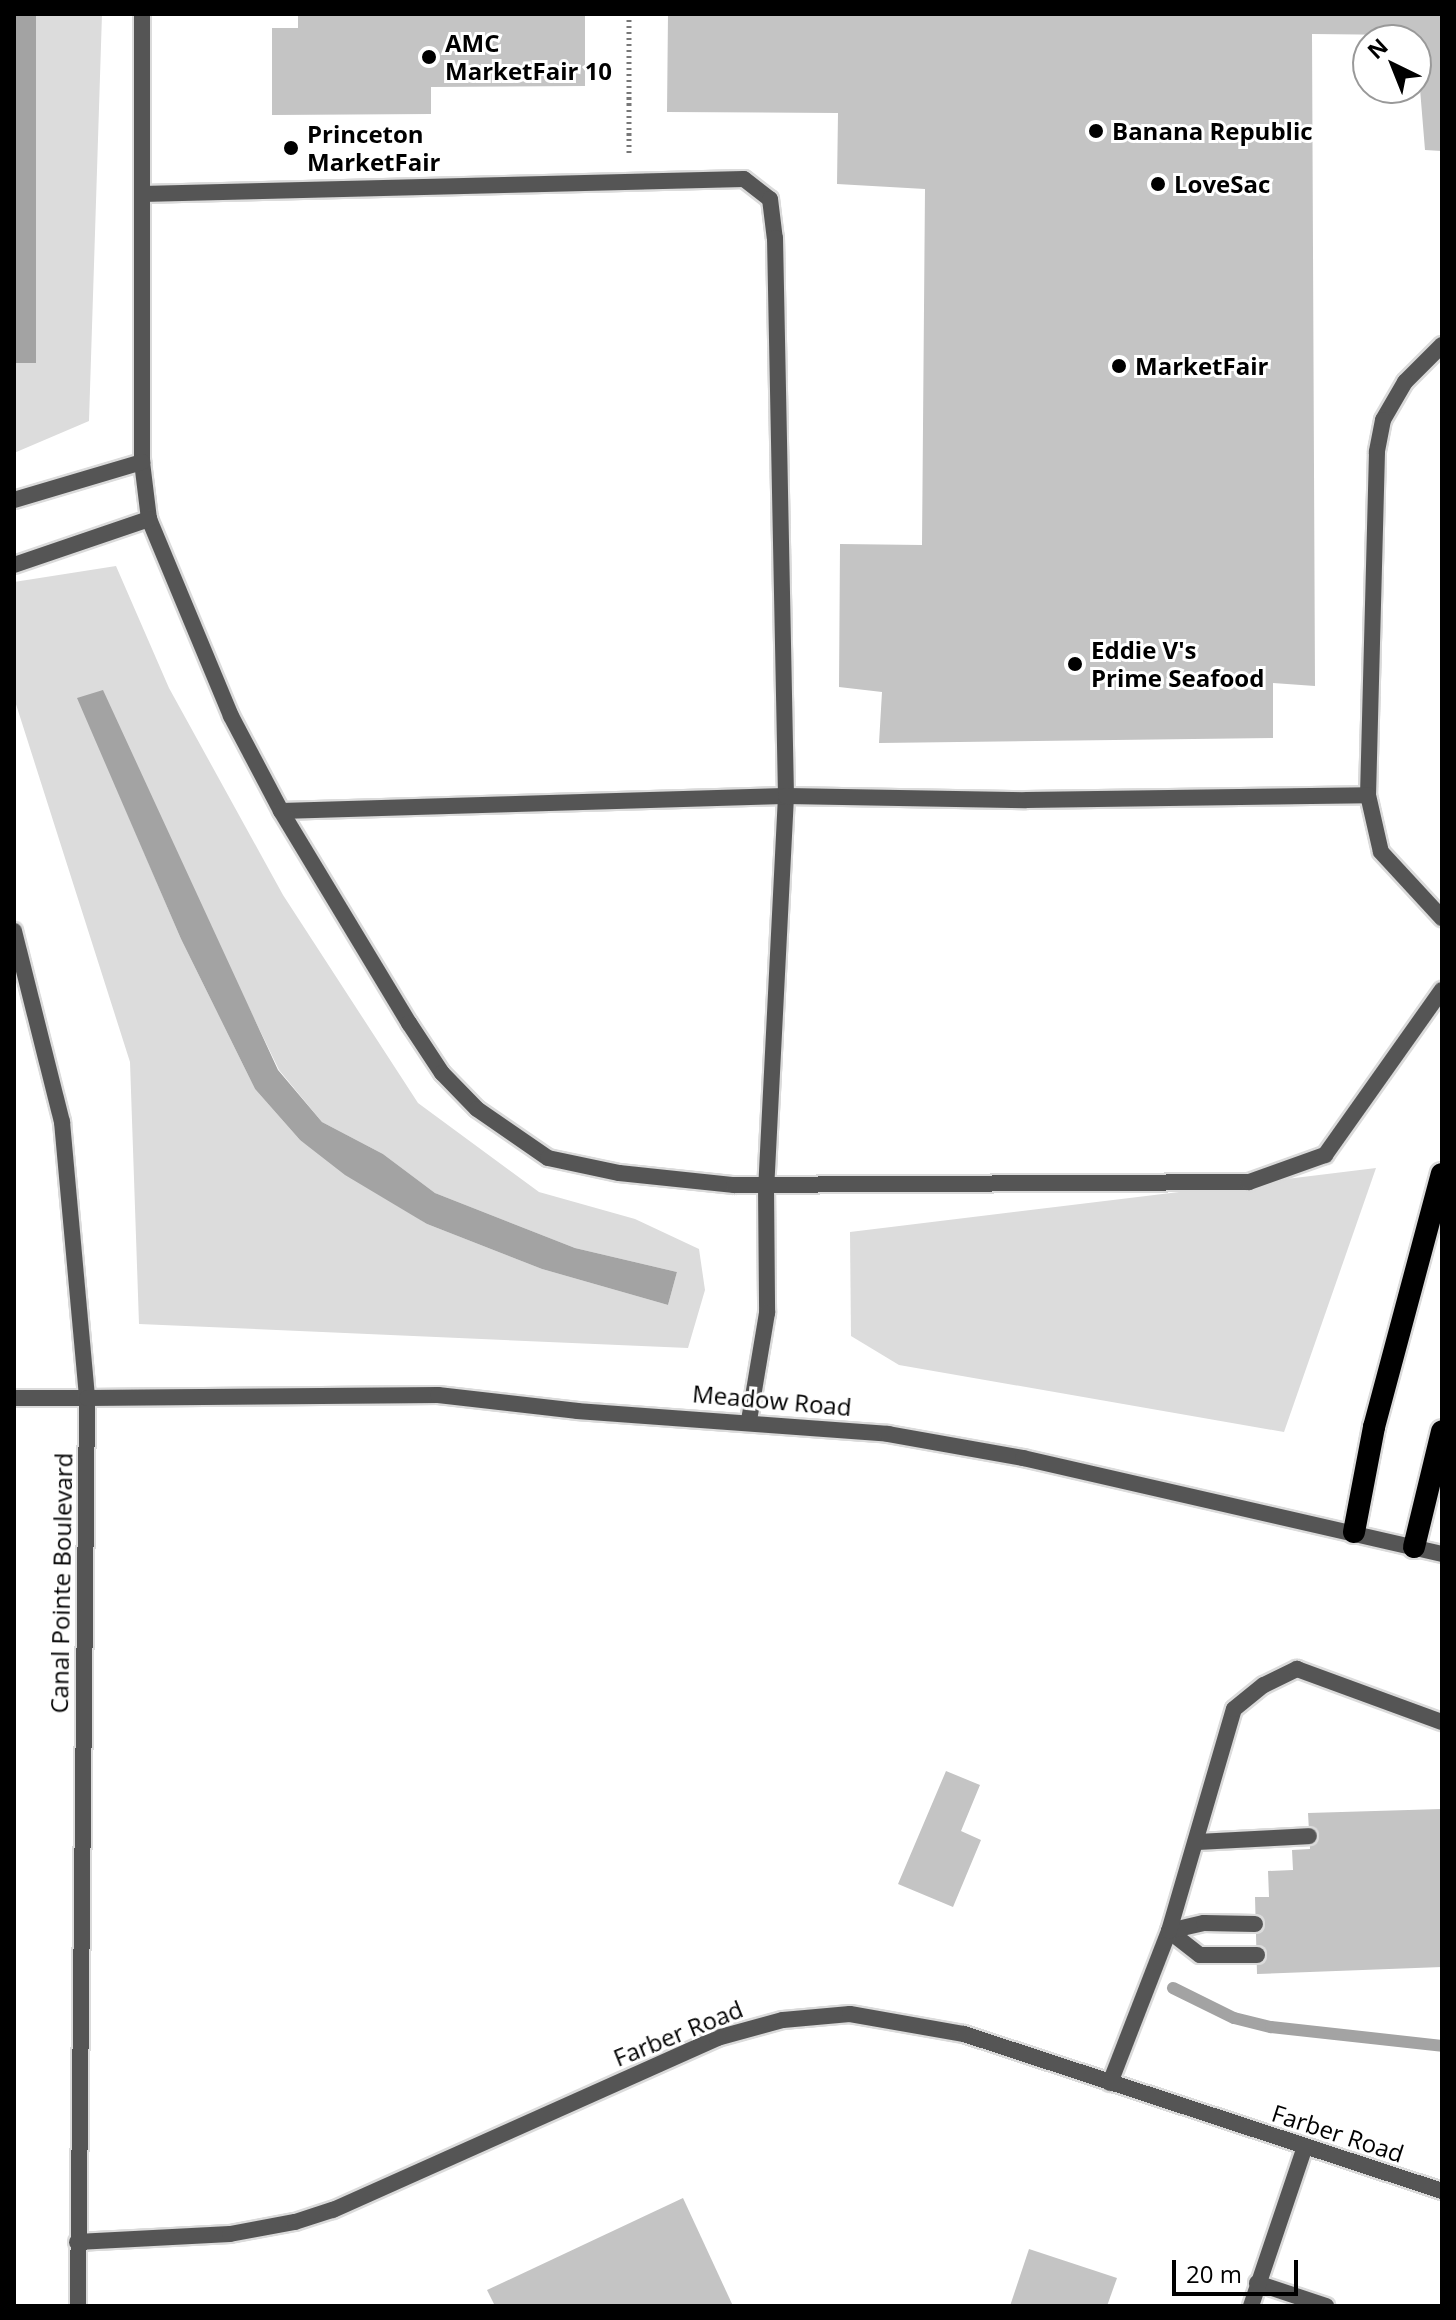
<!DOCTYPE html>
<style>
body{margin:0}
#map{position:relative;width:1456px;height:2320px;overflow:hidden;background:#fff;font-family:"Open Sans",sans-serif}
div>[style]{position:absolute}
.green>*{inset:0;background:#dcdcdc}
.water>*{inset:0;background:#a3a3a3}
.stream>*{height:12px;margin:-6px;padding:0 6px;transform-origin:6px;border-radius:6px;background:#a3a3a3}
.building>*{inset:0;background:#c4c4c4}
.path>*{height:5px;margin-top:-2.5px;transform-origin:0;background:repeating-linear-gradient(90deg,#777 0 2px,transparent 0 6px)}
.roads{filter:drop-shadow(2px 0 #dbdbdb) drop-shadow(-2px 0 #dbdbdb) drop-shadow(0 2px #dbdbdb) drop-shadow(0 -2px #dbdbdb)}
.service>*{height:16px;margin:-8px;padding:0 8px;transform-origin:8px;border-radius:8px;background:#555}
.minor>*{height:16px;margin:-8px;padding:0 8px;transform-origin:8px;border-radius:8px;background:#555}
.tertiary>*{height:16px;margin:-8px;padding:0 8px;transform-origin:8px;border-radius:8px;background:#555}
.trunk>*{height:22px;margin:-11px;padding:0 11px;transform-origin:11px;border-radius:11px;background:#000}
.dots>*{width:22px;height:22px;translate:-50% -50%;box-sizing:border-box;border:4px solid #fff;border-radius:50%}
span{translate:-50% -50%;white-space:nowrap;text-align:center;line-height:1.15;-webkit-text-stroke:6px #fff;paint-order:stroke}
.poi-label{font-size:24px;color:#000;font-weight:700}
.left{translate:0 -50%;text-align:left}
.street-label{font-size:24px;color:#000}
.frame{position:absolute;inset:0;border:16px solid #000;pointer-events:none}
.north{position:absolute;left:1352px;top:24px;width:80px;height:80px;box-sizing:border-box;background:#fff;border:2px solid #999;border-radius:50%;rotate:317deg;font-size:22px;font-weight:700;line-height:32px;text-align:center;color:#000}
.north::after{content:'';display:block;margin:auto;width:28px;height:36px;background:#000;clip-path:polygon(50% 0,100% 100%,50% 72%,0 100%)}
.scale{position:absolute;left:1172px;top:2260px;width:126px;height:36px;box-sizing:border-box;border:4px solid #000;border-top:0;padding-left:10px;font-size:24px;line-height:28px;white-space:nowrap;color:#000;-webkit-text-stroke:6px #fff;paint-order:stroke}
</style>
<div id="map">
<div class="green">
<div style="clip-path:polygon(36px 14px,102px 14px,89px 421px,14px 453px,14px 363px,36px 363px)"></div>
<div style="clip-path:polygon(evenodd,116px 566px,169px 688px,283px 895px,418px 1103px,539px 1192px,635px 1219px,699px 1249px,705px 1290px,688px 1348px,139px 1324px,130px 1062px,14px 698px,14px 582px,116px 566px,78px 698px,209px 925px,279px 1070px,322px 1122px,383px 1154px,435px 1193px,575px 1248px,677px 1272px,668px 1305px,542px 1269px,427px 1224px,300px 1140px,255px 1089px,181px 939px,78px 698px)"></div>
<div style="clip-path:polygon(1376px 1168px,1284px 1432px,899px 1365px,851px 1336px,850px 1232px)"></div>
</div>
<div class="water">
<div style="clip-path:polygon(14px 14px,36px 14px,36px 363px,14px 363px)"></div>
<div style="clip-path:polygon(103px 690px,278px 1070px,322px 1122px,383px 1154px,435px 1193px,575px 1248px,677px 1272px,668px 1305px,542px 1269px,427px 1224px,345px 1175px,300px 1140px,255px 1089px,181px 939px,77px 698px)"></div>
</div>
<div class="stream">
<div style="left:1173px;top:1988px;width:68px;rotate:26.2deg"></div>
<div style="left:1234px;top:2018px;width:38px;rotate:14deg"></div>
<div style="left:1271px;top:2027px;width:172px;rotate:6.3deg"></div>
</div>
<div class="building">
<div style="clip-path:polygon(298px 14px,585px 14px,585px 86px,431px 87px,431px 114px,272px 115px,272px 28px,298px 28px)"></div>
<div style="clip-path:polygon(668px 14px,1442px 14px,1442px 151px,1425px 150px,1416px 40px,1407px 40px,1407px 35px,1312px 34px,1315px 686px,1273px 683px,1273px 738px,879px 743px,882px 692px,839px 687px,840px 544px,922px 545px,925px 189px,837px 184px,838px 113px,667px 112px)"></div>
<div style="clip-path:polygon(946px 1771px,980px 1785px,961px 1831px,981px 1840px,953px 1907px,898px 1884px)"></div>
<div style="clip-path:polygon(1442px 1809px,1442px 1967px,1257px 1974px,1255px 1897px,1269px 1897px,1268px 1871px,1293px 1870px,1292px 1850px,1310px 1849px,1308px 1813px)"></div>
<div style="clip-path:polygon(683px 2198px,733px 2306px,495px 2306px,487px 2290px)"></div>
<div style="clip-path:polygon(1029px 2249px,1117px 2278px,1107px 2306px,1010px 2306px)"></div>
</div>
<div class="path">
<div style="left:629px;top:153px;width:139px;rotate:-90deg"></div>
</div>
<div class="roads">
<div class="service">
<div style="left:142px;top:194px;width:602px;rotate:-1.43deg"></div>
<div style="left:744px;top:179px;width:33px;rotate:38deg"></div>
<div style="left:770px;top:199px;width:39px;rotate:83deg"></div>
<div style="left:775px;top:238px;width:558px;rotate:88.87deg"></div>
<div style="left:786px;top:796px;width:391px;rotate:92.9deg"></div>
<div style="left:766px;top:1186px;width:127px;rotate:89.5deg"></div>
<div style="left:767px;top:1313px;width:109px;rotate:99.5deg"></div>
<div style="left:1442px;top:345px;width:52px;rotate:135deg"></div>
<div style="left:1405px;top:382px;width:44px;rotate:120.1deg"></div>
<div style="left:1383px;top:420px;width:33px;rotate:101deg"></div>
<div style="left:1377px;top:452px;width:343px;rotate:91.5deg"></div>
<div style="left:1368px;top:795px;width:58px;rotate:77.2deg"></div>
<div style="left:1381px;top:852px;width:90px;rotate:47.3deg"></div>
<div style="left:281px;top:811px;width:505px;rotate:-1.7deg"></div>
<div style="left:786px;top:796px;width:240px;rotate:1deg"></div>
<div style="left:1026px;top:800px;width:342px;rotate:-0.8deg"></div>
<div style="left:1196px;top:1842px;width:113px;rotate:-3deg"></div>
<div style="left:1169px;top:1931px;width:39px;rotate:38deg"></div>
<div style="left:1200px;top:1955px;width:57px"></div>
<div style="left:1169px;top:1931px;width:36px;rotate:-13deg"></div>
<div style="left:1204px;top:1923px;width:51px;rotate:1.1deg"></div>
<div style="left:1110px;top:2083px;width:163px;rotate:-68.8deg"></div>
<div style="left:1169px;top:1931px;width:231px;rotate:-73.7deg"></div>
<div style="left:1234px;top:1709px;width:38px;rotate:-39deg"></div>
<div style="left:1264px;top:1685px;width:37px;rotate:-26deg"></div>
<div style="left:1297px;top:1669px;width:154px;rotate:20.1deg"></div>
<div style="left:1257px;top:2283px;width:73px;rotate:18.4deg"></div>
<div style="left:1251px;top:2306px;width:166px;rotate:-71.3deg"></div>
</div>
<div class="minor">
<div style="left:142px;top:14px;width:448px;rotate:90deg"></div>
<div style="left:142px;top:462px;width:57px;rotate:83deg"></div>
<div style="left:149px;top:519px;width:213px;rotate:67.4deg"></div>
<div style="left:231px;top:716px;width:107px;rotate:62.2deg"></div>
<div style="left:281px;top:811px;width:248px;rotate:58.9deg"></div>
<div style="left:409px;top:1023px;width:60px;rotate:56.6deg"></div>
<div style="left:442px;top:1073px;width:50px;rotate:45.8deg"></div>
<div style="left:477px;top:1109px;width:86px;rotate:34.6deg"></div>
<div style="left:548px;top:1158px;width:73px;rotate:11.9deg"></div>
<div style="left:619px;top:1173px;width:116px;rotate:6deg"></div>
<div style="left:734px;top:1185px;width:515px;rotate:-0.33deg"></div>
<div style="left:1249px;top:1182px;width:81px;rotate:-19.6deg"></div>
<div style="left:1325px;top:1155px;width:202px;rotate:-54.7deg"></div>
<div style="left:14px;top:500px;width:134px;rotate:-16.5deg"></div>
<div style="left:14px;top:565px;width:143px;rotate:-18.8deg"></div>
<div style="left:14px;top:1398px;width:73px"></div>
<div style="left:77px;top:2242px;width:153px;rotate:-3deg"></div>
<div style="left:230px;top:2234px;width:66px;rotate:-10.5deg"></div>
<div style="left:295px;top:2222px;width:40px;rotate:-18deg"></div>
<div style="left:333px;top:2210px;width:421px;rotate:-24.1deg"></div>
<div style="left:717px;top:2038px;width:68px;rotate:-15.3deg"></div>
<div style="left:783px;top:2020px;width:67px;rotate:-5.1deg"></div>
<div style="left:850px;top:2014px;width:116px;rotate:10deg"></div>
<div style="left:964px;top:2034px;width:503px;rotate:18.18deg"></div>
</div>
<div class="tertiary">
<div style="left:14px;top:931px;width:197px;rotate:75.9deg"></div>
<div style="left:62px;top:1122px;width:277px;rotate:84.8deg"></div>
<div style="left:87px;top:1398px;width:908px;rotate:90.57deg"></div>
<div style="left:87px;top:1398px;width:351px;rotate:-0.5deg"></div>
<div style="left:438px;top:1395px;width:141px;rotate:6.5deg"></div>
<div style="left:578px;top:1411px;width:311px;rotate:4.2deg"></div>
<div style="left:888px;top:1434px;width:137px;rotate:10.1deg"></div>
<div style="left:1023px;top:1458px;width:430px;rotate:12.9deg"></div>
</div>
<div class="trunk">
<div style="left:1354px;top:1532px;width:107px;rotate:-79.2deg"></div>
<div style="left:1374px;top:1427px;width:262px;rotate:-75deg"></div>
<div style="left:1414px;top:1547px;width:119px;rotate:-76.4deg"></div>
</div>
</div>
<div class="dots">
<div style="left:429px;top:57px;background:#000"></div>
<div style="left:1096px;top:131px;background:#000"></div>
<div style="left:291px;top:148px;background:#000"></div>
<div style="left:1158px;top:184px;background:#000"></div>
<div style="left:1119px;top:366px;background:#000"></div>
<div style="left:1075px;top:664px;background:#000"></div>
</div>
<div class="poi-label">
<span class="left" style="left:445px;top:57px">AMC<br>MarketFair 10</span>
<span class="left" style="left:1112px;top:131px">Banana Republic</span>
<span class="left" style="left:307px;top:148px">Princeton<br>MarketFair</span>
<span class="left" style="left:1174px;top:184px">LoveSac</span>
<span class="left" style="left:1135px;top:366px">MarketFair</span>
<span class="left" style="left:1091px;top:664px">Eddie V's<br>Prime Seafood</span>
</div>
<div class="street-label">
<span style="left:772px;top:1400px;rotate:5deg">Meadow Road</span>
<span style="left:61px;top:1583px;rotate:-89deg">Canal Pointe Boulevard</span>
<span style="left:678px;top:2033px;rotate:-22deg">Farber Road</span>
<span style="left:1338px;top:2133px;rotate:18deg">Farber Road</span>
</div>
<div class="frame"></div>
<div class="north">N</div>
<div class="scale">20 m</div>
</div>
